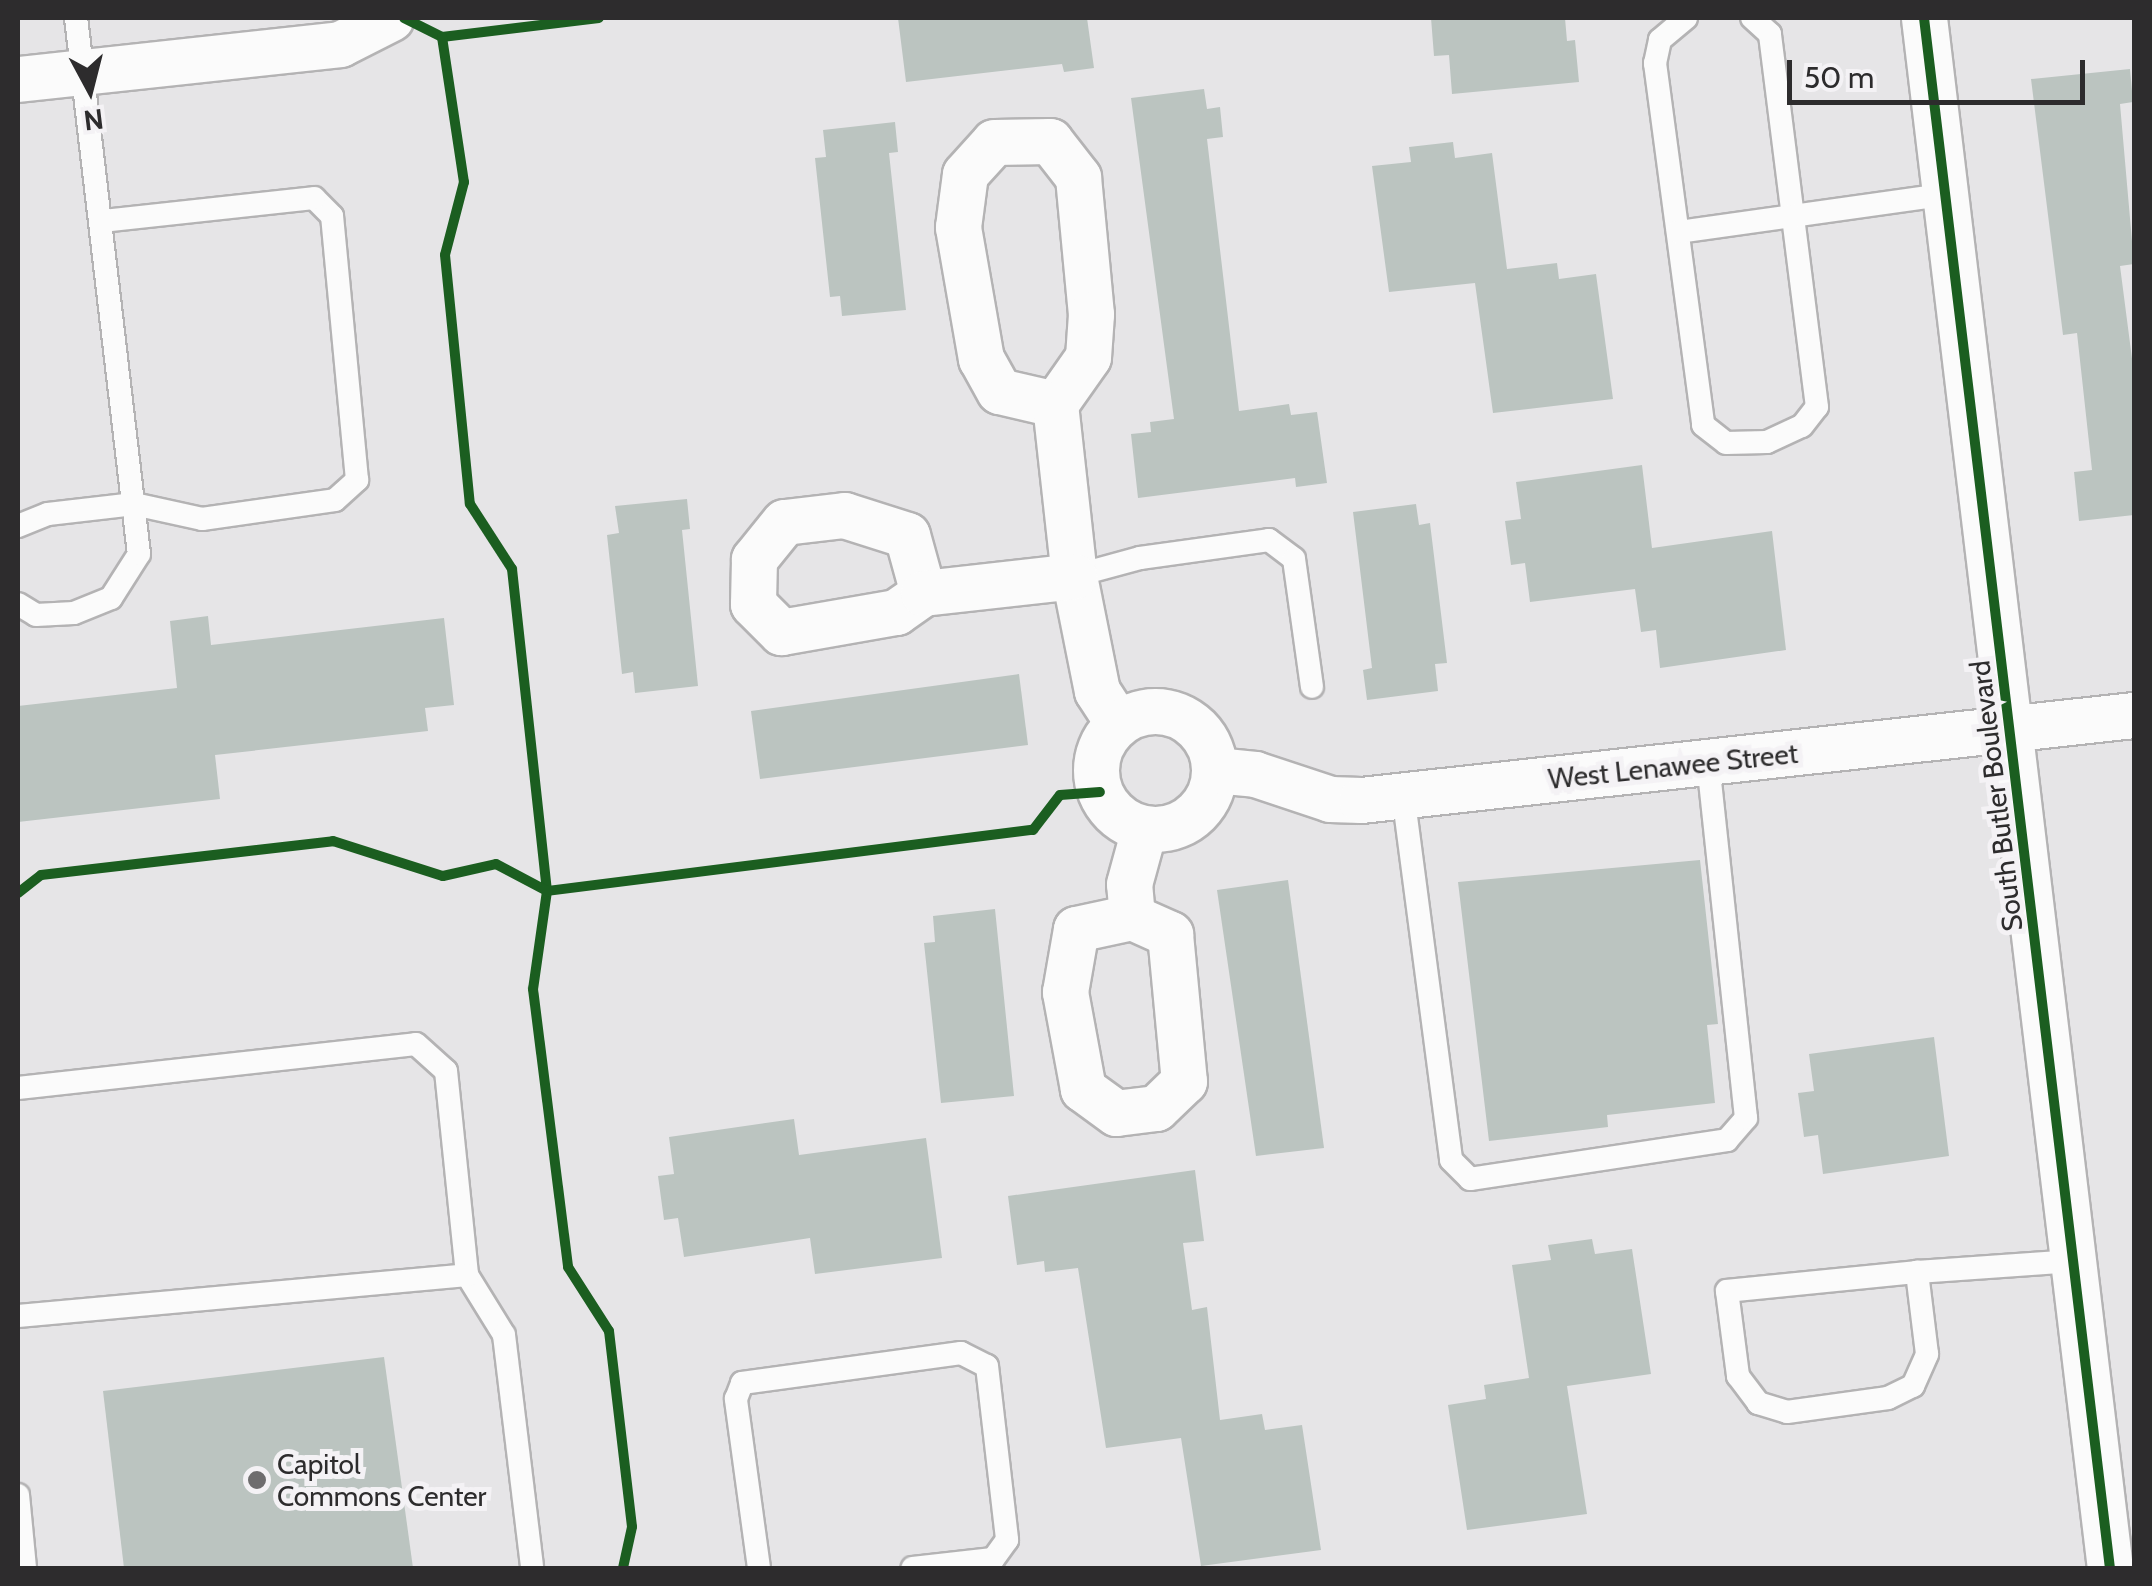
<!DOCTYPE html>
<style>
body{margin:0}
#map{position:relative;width:2152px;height:1586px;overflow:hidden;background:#e6e5e7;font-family:Cabin,sans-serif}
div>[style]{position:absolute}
.building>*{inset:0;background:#bbc4c0}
.roads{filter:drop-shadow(2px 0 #b4b3b4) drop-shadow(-2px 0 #b4b3b4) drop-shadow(0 2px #b4b3b4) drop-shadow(0 -2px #b4b3b4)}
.service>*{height:22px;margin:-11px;padding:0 11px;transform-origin:11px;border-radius:11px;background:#fbfbfb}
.minor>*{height:45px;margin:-22.5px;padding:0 22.5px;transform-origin:22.5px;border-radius:22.5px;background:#fbfbfb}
.minor>.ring{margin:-22.5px;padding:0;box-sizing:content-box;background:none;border:45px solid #fbfbfb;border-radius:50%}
.cycleway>*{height:10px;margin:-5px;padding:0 5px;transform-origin:5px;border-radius:5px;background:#1b5e20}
.dots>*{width:28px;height:28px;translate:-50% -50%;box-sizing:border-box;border:5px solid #f4f2f5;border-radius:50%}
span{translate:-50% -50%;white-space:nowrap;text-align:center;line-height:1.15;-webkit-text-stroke:10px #f4f2f5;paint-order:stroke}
.street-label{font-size:28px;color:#2d2c2d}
.poi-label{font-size:28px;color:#2d2c2d}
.left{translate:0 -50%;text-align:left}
.frame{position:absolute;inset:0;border:20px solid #2d2c2d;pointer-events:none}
.north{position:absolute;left:40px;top:40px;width:100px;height:100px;-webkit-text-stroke:8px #f4f2f5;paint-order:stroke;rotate:173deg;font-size:28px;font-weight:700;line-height:40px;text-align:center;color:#2d2c2d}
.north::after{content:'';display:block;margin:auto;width:35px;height:45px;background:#2d2c2d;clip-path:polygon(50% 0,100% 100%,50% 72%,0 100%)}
.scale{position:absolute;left:1787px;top:60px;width:298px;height:45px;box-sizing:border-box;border:5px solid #2d2c2d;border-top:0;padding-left:12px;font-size:30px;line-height:35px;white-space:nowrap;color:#2d2c2d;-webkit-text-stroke:8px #f4f2f5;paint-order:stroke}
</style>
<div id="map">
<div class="building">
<div style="clip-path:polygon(898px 18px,1087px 18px,1094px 68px,1064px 72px,1062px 64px,906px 82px)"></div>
<div style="clip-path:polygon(1431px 18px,1565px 18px,1567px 41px,1575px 40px,1579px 82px,1452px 94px,1449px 55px,1434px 56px)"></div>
<div style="clip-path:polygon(2130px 69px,2133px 102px,2120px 104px,2134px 264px,2120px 266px,2134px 374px,2134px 515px,2079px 521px,2074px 472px,2092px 470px,2077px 333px,2063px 335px,2031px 79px)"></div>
<div style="clip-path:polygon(1204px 89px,1207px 109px,1220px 107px,1223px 137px,1207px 139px,1239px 411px,1289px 404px,1291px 415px,1317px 412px,1327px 483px,1296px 487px,1295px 478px,1138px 498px,1131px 434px,1151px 432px,1150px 422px,1174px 419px,1131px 98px)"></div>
<div style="clip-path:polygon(895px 122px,898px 152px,889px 153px,906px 310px,842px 316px,840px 296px,830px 297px,815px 158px,826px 157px,823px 130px)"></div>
<div style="clip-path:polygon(1453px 142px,1455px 158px,1492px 153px,1507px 269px,1557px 263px,1559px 279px,1596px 274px,1613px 399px,1493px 413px,1475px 283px,1389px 292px,1372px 166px,1411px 162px,1409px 147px)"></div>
<div style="clip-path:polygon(1642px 465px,1652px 548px,1772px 531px,1786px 650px,1660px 668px,1656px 630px,1641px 632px,1635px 589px,1530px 602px,1525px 563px,1511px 565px,1505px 521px,1521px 519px,1516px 482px)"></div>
<div style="clip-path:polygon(687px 499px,690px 529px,682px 530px,698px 686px,635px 693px,633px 672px,622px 674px,607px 535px,619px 533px,615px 506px)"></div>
<div style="clip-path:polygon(1416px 504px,1419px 525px,1430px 523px,1447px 663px,1435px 664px,1438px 691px,1367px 700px,1363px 670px,1372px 668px,1353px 512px)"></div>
<div style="clip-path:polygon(208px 616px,211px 645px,444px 618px,454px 705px,425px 708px,428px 731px,215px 755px,220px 799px,18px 822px,18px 706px,177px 688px,170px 621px)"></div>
<div style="clip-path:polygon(1019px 674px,1028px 745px,760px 779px,751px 711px)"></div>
<div style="clip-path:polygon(1700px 860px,1718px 1024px,1707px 1025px,1715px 1103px,1607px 1115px,1608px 1127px,1489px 1141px,1458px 882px)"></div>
<div style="clip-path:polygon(1288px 880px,1324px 1148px,1256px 1156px,1217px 890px)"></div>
<div style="clip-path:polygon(995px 909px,1014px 1096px,941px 1103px,924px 943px,935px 942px,933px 916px)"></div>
<div style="clip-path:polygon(1934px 1037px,1949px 1156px,1823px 1174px,1818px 1135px,1804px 1137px,1798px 1093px,1814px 1091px,1809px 1054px)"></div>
<div style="clip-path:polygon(794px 1119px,799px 1155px,926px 1138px,942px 1258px,815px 1274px,810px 1238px,684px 1257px,678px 1218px,664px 1220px,658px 1176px,674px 1174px,669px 1137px)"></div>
<div style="clip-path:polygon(1195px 1170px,1204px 1241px,1183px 1243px,1192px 1310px,1207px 1307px,1220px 1420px,1262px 1414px,1265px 1430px,1302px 1425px,1321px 1550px,1201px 1566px,1181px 1438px,1106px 1448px,1078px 1268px,1045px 1272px,1044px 1261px,1017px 1265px,1008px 1196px)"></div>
<div style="clip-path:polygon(1592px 1239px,1595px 1254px,1632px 1249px,1651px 1374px,1567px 1386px,1587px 1514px,1467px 1530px,1448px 1405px,1486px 1399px,1484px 1385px,1529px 1378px,1512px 1265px,1551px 1260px,1548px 1245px)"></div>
<div style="clip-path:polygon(384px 1357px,413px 1568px,124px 1568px,103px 1391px)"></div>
</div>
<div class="roads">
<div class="service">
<div style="left:1686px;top:18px;width:34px;rotate:140deg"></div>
<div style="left:1660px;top:40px;width:24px;rotate:102deg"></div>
<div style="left:1655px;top:63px;width:365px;rotate:82.4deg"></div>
<div style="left:1703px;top:425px;width:29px;rotate:38deg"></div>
<div style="left:1726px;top:443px;width:41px;rotate:-1.4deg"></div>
<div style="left:1767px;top:442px;width:38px;rotate:-25deg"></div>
<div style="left:1802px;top:426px;width:24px;rotate:-52deg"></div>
<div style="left:1817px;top:407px;width:376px;rotate:-97.2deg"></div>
<div style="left:1770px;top:34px;width:24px;rotate:-138deg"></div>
<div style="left:1678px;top:232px;width:267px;rotate:-8deg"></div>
<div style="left:18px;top:526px;width:32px;rotate:-22deg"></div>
<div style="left:48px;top:514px;width:87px;rotate:-6.6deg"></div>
<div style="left:134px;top:504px;width:70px;rotate:12.4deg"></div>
<div style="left:202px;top:519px;width:134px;rotate:-8.1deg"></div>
<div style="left:335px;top:500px;width:30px;rotate:-42deg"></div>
<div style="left:357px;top:480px;width:265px;rotate:-95.4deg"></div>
<div style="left:332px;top:216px;width:25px;rotate:-135deg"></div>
<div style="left:314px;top:198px;width:212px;rotate:173.8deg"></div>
<div style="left:1074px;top:576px;width:68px;rotate:-15.3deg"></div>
<div style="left:1140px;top:558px;width:130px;rotate:-7.9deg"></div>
<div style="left:1269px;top:540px;width:31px;rotate:37deg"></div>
<div style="left:1294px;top:559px;width:129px;rotate:82deg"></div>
<div style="left:18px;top:604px;width:21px;rotate:31deg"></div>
<div style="left:36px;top:615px;width:38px;rotate:-3deg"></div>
<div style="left:74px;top:613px;width:40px;rotate:-22deg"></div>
<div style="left:111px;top:598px;width:52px;rotate:-57.5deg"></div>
<div style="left:139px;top:554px;width:540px;rotate:-96.7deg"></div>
<div style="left:1403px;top:794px;width:369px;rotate:82.5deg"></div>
<div style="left:1451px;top:1160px;width:27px;rotate:45deg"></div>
<div style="left:1470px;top:1179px;width:260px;rotate:-8.6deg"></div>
<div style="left:1727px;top:1140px;width:29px;rotate:-49deg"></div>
<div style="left:1746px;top:1118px;width:358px;rotate:-96.1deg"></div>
<div style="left:18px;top:1088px;width:400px;rotate:-6.3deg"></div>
<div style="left:416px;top:1044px;width:40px;rotate:42deg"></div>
<div style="left:446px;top:1071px;width:205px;rotate:84.1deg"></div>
<div style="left:467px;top:1275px;width:70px;rotate:58.3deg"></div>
<div style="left:504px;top:1335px;width:235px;rotate:83.1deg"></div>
<div style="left:1917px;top:1272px;width:191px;rotate:174.3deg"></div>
<div style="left:1727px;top:1291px;width:86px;rotate:82.6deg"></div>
<div style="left:1738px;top:1376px;width:34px;rotate:53deg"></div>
<div style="left:1758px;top:1403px;width:30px;rotate:17deg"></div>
<div style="left:1787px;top:1412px;width:102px;rotate:-7.9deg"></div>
<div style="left:1888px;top:1398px;width:28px;rotate:-26deg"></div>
<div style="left:1913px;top:1386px;width:35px;rotate:-66deg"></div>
<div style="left:1927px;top:1354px;width:83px;rotate:-97deg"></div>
<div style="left:1917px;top:1272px;width:157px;rotate:-4deg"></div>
<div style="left:18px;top:1316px;width:451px;rotate:-5.2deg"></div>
<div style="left:18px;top:1495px;width:73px;rotate:84.5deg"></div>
<div style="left:759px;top:1568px;width:171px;rotate:-97.8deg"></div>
<div style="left:736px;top:1399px;width:17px;rotate:-69deg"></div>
<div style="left:742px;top:1383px;width:221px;rotate:-7.8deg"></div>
<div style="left:961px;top:1353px;width:29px;rotate:27deg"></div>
<div style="left:987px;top:1366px;width:175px;rotate:83.4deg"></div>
<div style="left:1007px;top:1540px;width:24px;rotate:126deg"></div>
<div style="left:993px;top:1559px;width:81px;rotate:173.6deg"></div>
</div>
<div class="minor">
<div style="left:1924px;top:18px;width:1561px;rotate:83.16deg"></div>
<div style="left:18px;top:79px;width:324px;rotate:-6.2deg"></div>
<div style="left:340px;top:44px;width:57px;rotate:-27deg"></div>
<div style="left:1055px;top:404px;width:57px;rotate:-166.9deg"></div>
<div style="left:999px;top:391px;width:37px;rotate:-119deg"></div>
<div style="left:981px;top:359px;width:134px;rotate:-99.9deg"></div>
<div style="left:958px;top:227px;width:53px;rotate:-82.5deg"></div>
<div style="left:965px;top:174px;width:43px;rotate:-47.8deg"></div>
<div style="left:994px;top:142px;width:56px;rotate:-1deg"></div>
<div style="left:1050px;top:141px;width:46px;rotate:52.1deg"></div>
<div style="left:1078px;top:177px;width:138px;rotate:84.6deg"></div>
<div style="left:1091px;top:314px;width:43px;rotate:94deg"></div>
<div style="left:1088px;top:357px;width:57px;rotate:125.1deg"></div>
<div style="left:1055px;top:404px;width:173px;rotate:83.7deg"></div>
<div style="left:1074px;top:576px;width:117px;rotate:78.7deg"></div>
<div style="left:1097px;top:691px;width:38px;rotate:57deg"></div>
<div style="left:923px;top:593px;width:60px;rotate:-105.4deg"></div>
<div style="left:907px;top:535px;width:66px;rotate:-162.4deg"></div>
<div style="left:844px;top:515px;width:60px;rotate:173.3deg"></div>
<div style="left:784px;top:522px;width:48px;rotate:129deg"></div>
<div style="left:754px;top:559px;width:45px;rotate:91.3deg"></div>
<div style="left:753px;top:604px;width:40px;rotate:45deg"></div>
<div style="left:781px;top:632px;width:117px;rotate:-9.9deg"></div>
<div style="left:896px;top:612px;width:33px;rotate:-35deg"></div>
<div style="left:923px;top:593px;width:152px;rotate:-6.4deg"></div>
<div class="ring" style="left:1096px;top:711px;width:73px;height:73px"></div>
<div style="left:1215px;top:770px;width:40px;rotate:5.7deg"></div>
<div style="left:1255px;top:774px;width:79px;rotate:18.4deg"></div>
<div style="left:1330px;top:799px;width:31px;rotate:2deg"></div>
<div style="left:1361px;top:800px;width:778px;rotate:-6.28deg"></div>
<div style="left:1132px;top:917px;width:42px;rotate:24.1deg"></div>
<div style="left:1170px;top:934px;width:148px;rotate:84.6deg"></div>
<div style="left:1184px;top:1081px;width:39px;rotate:136deg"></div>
<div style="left:1156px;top:1108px;width:40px;rotate:172.9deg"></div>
<div style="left:1116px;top:1113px;width:41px;rotate:-144deg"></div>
<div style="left:1083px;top:1089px;width:99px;rotate:-100.5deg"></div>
<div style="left:1065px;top:992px;width:64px;rotate:-80.1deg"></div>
<div style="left:1076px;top:929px;width:57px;rotate:-12.1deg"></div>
<div style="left:1132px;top:917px;width:33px;rotate:-95deg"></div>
<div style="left:1129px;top:884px;width:57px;rotate:-74.7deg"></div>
</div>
</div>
<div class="cycleway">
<div style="left:404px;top:18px;width:42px;rotate:26.6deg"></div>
<div style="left:442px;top:37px;width:158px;rotate:-6.9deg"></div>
<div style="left:1924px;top:18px;width:1561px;rotate:83.16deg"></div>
<div style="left:442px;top:37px;width:147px;rotate:81.4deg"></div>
<div style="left:464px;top:182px;width:75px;rotate:104.6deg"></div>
<div style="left:445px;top:255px;width:250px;rotate:84.3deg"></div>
<div style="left:470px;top:504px;width:77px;rotate:57.1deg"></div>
<div style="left:512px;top:569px;width:324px;rotate:83.8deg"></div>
<div style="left:547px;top:891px;width:99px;rotate:98.1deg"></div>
<div style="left:533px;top:989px;width:280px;rotate:82.8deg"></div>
<div style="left:568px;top:1267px;width:76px;rotate:57.4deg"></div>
<div style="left:609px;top:1331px;width:197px;rotate:83.3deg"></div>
<div style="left:632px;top:1527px;width:42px;rotate:102.4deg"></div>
<div style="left:18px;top:893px;width:29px;rotate:-38deg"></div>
<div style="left:41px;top:875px;width:294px;rotate:-6.6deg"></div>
<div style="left:333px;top:841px;width:115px;rotate:17.7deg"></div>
<div style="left:443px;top:876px;width:54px;rotate:-12.8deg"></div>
<div style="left:496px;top:864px;width:58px;rotate:27.9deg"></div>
<div style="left:547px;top:891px;width:490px;rotate:-7.2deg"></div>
<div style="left:1033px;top:830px;width:44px;rotate:-52.4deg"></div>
<div style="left:1060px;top:795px;width:40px;rotate:-4.3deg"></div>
</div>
<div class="dots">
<div style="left:257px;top:1480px;background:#6e6d6e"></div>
</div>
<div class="street-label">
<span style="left:1673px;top:766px;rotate:-6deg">West Lenawee Street</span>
<span style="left:1996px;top:796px;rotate:-97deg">South Butler Boulevard</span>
</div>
<div class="poi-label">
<span class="left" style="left:277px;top:1480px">Capitol<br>Commons Center</span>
</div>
<div class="frame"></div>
<div class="north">N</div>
<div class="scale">50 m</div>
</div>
